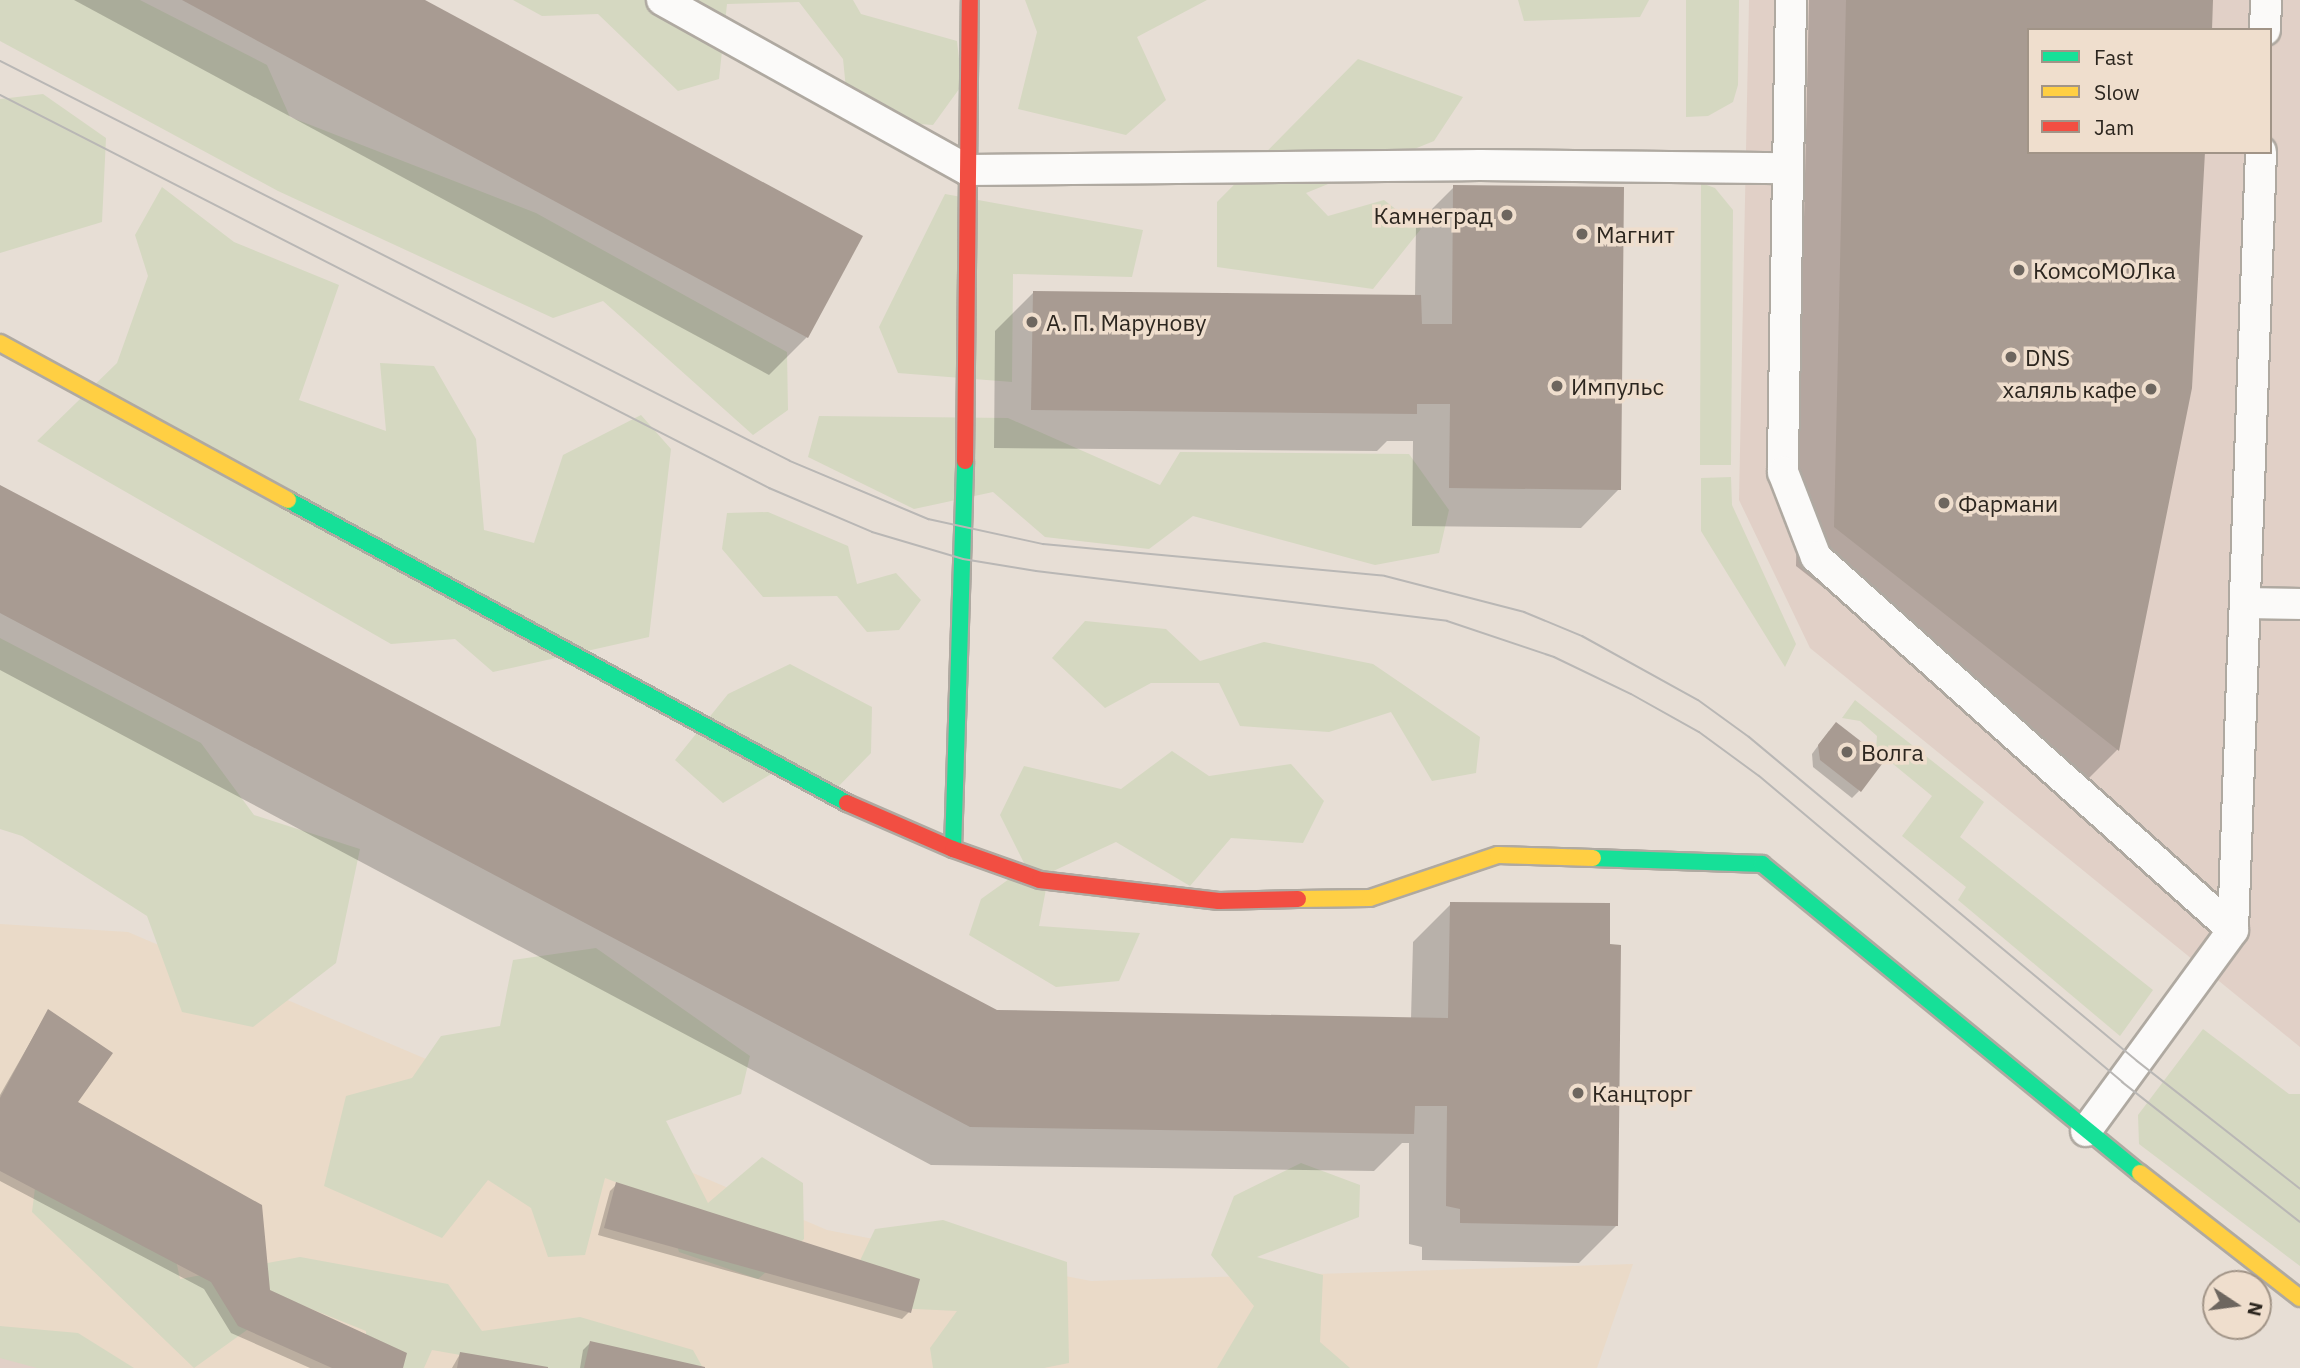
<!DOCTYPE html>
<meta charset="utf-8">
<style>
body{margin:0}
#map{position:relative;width:2300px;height:1368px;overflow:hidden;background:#e7ded5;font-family:"IBM Plex Sans",sans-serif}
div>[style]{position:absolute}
.commercial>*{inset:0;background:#e1d0c7}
.built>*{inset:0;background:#eadac8}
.green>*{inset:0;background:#d5d8c1}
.shadow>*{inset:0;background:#0003}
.building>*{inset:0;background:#a89b92}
.roads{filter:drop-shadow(2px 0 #afa9a1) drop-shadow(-2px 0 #afa9a1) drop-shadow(0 2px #afa9a1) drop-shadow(0 -2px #afa9a1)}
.lane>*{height:30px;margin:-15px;padding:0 15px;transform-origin:15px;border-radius:15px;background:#fbfaf9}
.fast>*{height:16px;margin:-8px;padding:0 8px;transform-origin:8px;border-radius:8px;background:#16e098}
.slow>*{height:16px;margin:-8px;padding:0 8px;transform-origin:8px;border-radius:8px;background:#ffcf43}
.jam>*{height:16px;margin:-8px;padding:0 8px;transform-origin:8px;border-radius:8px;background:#f24e42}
.tram>*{height:2px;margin:-1px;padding:0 1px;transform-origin:1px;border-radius:1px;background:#b9b7b5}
.dots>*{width:19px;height:19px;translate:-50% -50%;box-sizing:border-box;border:4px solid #efdecd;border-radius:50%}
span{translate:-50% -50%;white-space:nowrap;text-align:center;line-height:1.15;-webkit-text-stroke:7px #efdecd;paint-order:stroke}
.poi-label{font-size:23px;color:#2c261f}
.right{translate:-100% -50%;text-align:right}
.left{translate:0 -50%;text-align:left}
.legend{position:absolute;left:2027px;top:28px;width:245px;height:126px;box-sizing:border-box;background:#efdecd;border:2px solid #a19487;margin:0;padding:9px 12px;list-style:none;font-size:21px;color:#2c261f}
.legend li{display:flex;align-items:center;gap:14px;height:35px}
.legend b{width:35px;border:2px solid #a19487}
.north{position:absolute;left:2202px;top:1270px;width:70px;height:70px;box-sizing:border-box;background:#efdecd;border:2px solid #a19487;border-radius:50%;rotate:103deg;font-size:19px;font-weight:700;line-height:28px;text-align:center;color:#2c261f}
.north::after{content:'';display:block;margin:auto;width:24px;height:32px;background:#6d665f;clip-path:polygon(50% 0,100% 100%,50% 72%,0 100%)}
</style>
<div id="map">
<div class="commercial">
<div style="clip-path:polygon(evenodd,1749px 0,2300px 0,2300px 1047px,1810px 648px,1739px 500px,1749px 0,2029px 30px,2270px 30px,2270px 152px,2029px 152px,2029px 30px)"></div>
<div style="clip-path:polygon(0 1347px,72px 1368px,0 1368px)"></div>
</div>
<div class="built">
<div style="clip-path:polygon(0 924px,128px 932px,827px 1230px,1091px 1281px,1633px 1264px,1597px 1368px,72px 1368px,0 1347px)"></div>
</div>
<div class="green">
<div style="clip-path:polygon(0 0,140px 0,267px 65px,290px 117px,536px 213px,787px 352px,788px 410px,753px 435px,603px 301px,553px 318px,278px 191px,0 41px)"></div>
<div style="clip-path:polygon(513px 0,853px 0,861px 14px,957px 41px,962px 85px,933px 125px,849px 119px,843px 59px,799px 2px,727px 4px,719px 79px,678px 91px,598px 14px,542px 16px)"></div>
<div style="clip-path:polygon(1025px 0,1207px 0,1137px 37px,1166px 100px,1126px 135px,1018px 109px,1037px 32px)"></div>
<div style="clip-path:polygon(1518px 0,1649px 0,1640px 17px,1524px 21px)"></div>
<div style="clip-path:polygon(1686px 0,1739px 0,1738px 85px,1733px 102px,1708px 116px,1686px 117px)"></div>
<div style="clip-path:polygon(1358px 59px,1463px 97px,1434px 141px,1306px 193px,1328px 216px,1384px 200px,1421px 229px,1373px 289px,1217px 267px,1217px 202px)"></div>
<div style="clip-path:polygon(43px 94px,106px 138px,102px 222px,0 253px,0 99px)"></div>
<div style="clip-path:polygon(1701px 183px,1715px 188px,1733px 210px,1731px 465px,1700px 465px)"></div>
<div style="clip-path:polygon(162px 187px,234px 242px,339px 285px,299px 400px,386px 431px,380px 363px,434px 366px,476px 439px,484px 530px,534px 543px,563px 455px,641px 415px,671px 449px,649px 637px,493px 672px,455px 639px,391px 644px,37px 441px,117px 363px,148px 276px,135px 235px)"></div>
<div style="clip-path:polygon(945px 194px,1143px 230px,1132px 277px,1013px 274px,1012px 382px,898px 373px,879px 327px)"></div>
<div style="clip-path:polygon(819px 416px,1008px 418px,1160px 485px,1180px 452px,1409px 454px,1449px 510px,1439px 553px,1375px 565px,1193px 516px,1149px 549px,1045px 537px,993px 492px,914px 509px,808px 457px)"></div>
<div style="clip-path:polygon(1731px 477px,1732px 505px,1796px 644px,1785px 667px,1701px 531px,1701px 478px)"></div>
<div style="clip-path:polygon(768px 512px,848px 546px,857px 584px,896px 573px,921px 600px,899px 630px,867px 632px,837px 596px,763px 597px,722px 549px,727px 513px)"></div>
<div style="clip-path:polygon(1085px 621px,1166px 629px,1200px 661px,1264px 642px,1373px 664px,1480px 737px,1476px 773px,1432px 781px,1391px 712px,1329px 732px,1240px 726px,1219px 683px,1151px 683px,1105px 708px,1052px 658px)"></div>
<div style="clip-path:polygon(0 638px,201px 743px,254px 815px,360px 849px,336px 963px,253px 1027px,182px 1012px,147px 916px,22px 836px,0 829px)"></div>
<div style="clip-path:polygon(790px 664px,872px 707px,871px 753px,835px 790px,781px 768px,723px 803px,675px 760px,728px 694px)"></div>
<div style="clip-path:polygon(1855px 700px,1984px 802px,1960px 837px,2153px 990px,2120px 1036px,1958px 900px,1966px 887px,1902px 836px,1932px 796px,1876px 750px,1877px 736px,1860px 721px,1842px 718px)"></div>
<div style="clip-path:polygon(1172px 751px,1209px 776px,1291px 764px,1324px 801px,1303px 843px,1231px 838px,1190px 886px,1116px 842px,1049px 873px,1039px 926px,1140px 933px,1119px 981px,1056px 987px,969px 935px,981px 899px,1026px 867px,1000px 815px,1024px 766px,1121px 789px)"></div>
<div style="clip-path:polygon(596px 948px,750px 1056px,741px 1094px,666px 1121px,708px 1203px,762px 1157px,803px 1183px,804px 1239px,758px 1279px,679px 1252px,663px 1200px,605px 1178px,585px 1255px,548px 1257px,531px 1208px,488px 1180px,442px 1238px,324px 1186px,346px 1096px,412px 1078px,441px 1036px,500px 1026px,513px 960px)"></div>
<div style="clip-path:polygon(2203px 1029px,2289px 1094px,2300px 1094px,2300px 1266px,2139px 1144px,2138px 1115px)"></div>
<div style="clip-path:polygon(39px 1156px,161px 1190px,180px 1279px,300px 1257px,448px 1284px,482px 1331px,580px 1317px,693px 1350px,703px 1368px,502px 1368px,500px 1362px,432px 1350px,424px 1368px,368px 1368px,366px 1331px,289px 1300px,194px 1368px,32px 1212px)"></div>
<div style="clip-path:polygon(1301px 1163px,1360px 1185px,1359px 1217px,1257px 1257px,1323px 1275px,1320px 1342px,1350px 1368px,1217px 1368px,1254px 1306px,1211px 1255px,1234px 1196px)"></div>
<div style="clip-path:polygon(943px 1220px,1067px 1262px,1069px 1363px,1044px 1368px,933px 1368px,930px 1348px,957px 1311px,895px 1308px,845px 1292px,875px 1229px)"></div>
<div style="clip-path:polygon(0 1326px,78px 1333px,134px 1368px,37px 1368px,0 1358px)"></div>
</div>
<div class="shadow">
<div style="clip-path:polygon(74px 0,421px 0,807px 337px,769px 375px)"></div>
<div style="clip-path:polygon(1809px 0,2210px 0,2029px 30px,2029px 152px,2190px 388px,2117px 750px,2079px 788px,1796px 566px)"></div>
<div style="clip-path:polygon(1454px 187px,1619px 489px,1581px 528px,1412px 526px,1413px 441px,1387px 441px,1377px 451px,994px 448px,995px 331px,1033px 293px,1415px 296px,1416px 225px)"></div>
<div style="clip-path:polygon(0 487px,997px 1012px,1411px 1019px,1413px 942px,1451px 904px,1617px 1225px,1579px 1263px,1422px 1260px,1422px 1247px,1409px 1244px,1409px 1143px,1402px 1143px,1374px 1171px,931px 1165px,0 670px)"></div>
<div style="clip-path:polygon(1829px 731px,1859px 791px,1852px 798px,1813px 767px,1812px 754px)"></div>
<div style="clip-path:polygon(48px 1011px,75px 1102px,269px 1291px,401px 1368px,310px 1368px,231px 1333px,204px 1289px,0 1181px,0 1095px)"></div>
<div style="clip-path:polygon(617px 1184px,909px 1312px,902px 1319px,598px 1235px,610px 1191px)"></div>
<div style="clip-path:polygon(590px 1343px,702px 1368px,580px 1368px,583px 1350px)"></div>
<div style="clip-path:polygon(460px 1354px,546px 1368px,452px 1368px)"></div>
</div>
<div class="building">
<div style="clip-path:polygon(182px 0,425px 0,863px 236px,808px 338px)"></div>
<div style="clip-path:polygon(1846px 0,2213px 0,2212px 30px,2029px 30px,2029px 152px,2205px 152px,2192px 388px,2119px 751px,1834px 527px)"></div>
<div style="clip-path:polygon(1453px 185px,1624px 187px,1621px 490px,1449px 488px,1450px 404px,1417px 404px,1417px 414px,1031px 410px,1033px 291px,1421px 295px,1422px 324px,1452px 324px)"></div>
<div style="clip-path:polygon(0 485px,997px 1010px,1448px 1018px,1450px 902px,1610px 903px,1610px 944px,1621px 945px,1618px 1226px,1460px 1223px,1460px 1209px,1446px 1206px,1447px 1106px,1415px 1106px,1414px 1134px,970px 1127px,0 613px)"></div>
<div style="clip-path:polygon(1836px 722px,1885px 760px,1861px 792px,1820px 760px,1818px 745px)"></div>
<div style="clip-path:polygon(48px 1009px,113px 1053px,78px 1102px,262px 1205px,270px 1290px,407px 1353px,403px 1368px,332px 1368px,238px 1326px,211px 1282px,0 1171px,0 1098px)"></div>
<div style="clip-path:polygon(616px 1182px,920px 1279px,911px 1313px,604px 1228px)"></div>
<div style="clip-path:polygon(590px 1341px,705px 1367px,705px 1368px,584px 1368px)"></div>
<div style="clip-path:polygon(460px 1352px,548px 1367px,548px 1368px,457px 1368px)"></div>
</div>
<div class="roads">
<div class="lane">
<div style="left:662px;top:0;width:350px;rotate:29.1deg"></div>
<div style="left:968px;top:170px;width:512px;rotate:-0.56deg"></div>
<div style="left:1480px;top:165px;width:308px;rotate:0.6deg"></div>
<div style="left:1791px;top:0;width:472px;rotate:91deg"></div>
<div style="left:1783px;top:472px;width:91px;rotate:68.8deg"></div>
<div style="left:1816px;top:557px;width:559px;rotate:41.81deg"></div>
<div style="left:2265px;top:30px;width:30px;rotate:-88deg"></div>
<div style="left:2246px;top:603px;width:54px;rotate:1.1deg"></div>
<div style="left:2086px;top:1131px;width:249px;rotate:-53.8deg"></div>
<div style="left:2233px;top:930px;width:779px;rotate:-87.94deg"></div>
</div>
<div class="fast">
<div style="left:288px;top:500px;width:636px;rotate:28.46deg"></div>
<div style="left:953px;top:849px;width:388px;rotate:-88.2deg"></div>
<div style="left:1593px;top:858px;width:169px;rotate:2deg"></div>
<div style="left:1762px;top:864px;width:488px;rotate:39.3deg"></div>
</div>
<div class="slow">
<div style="left:0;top:343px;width:328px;rotate:28.6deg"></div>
<div style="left:1298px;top:899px;width:72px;rotate:-0.8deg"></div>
<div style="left:1370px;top:898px;width:135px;rotate:-18.6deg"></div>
<div style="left:1498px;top:855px;width:95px;rotate:1.8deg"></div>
<div style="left:2140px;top:1173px;width:203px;rotate:38deg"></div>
</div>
<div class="jam">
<div style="left:965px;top:461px;width:461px;rotate:-89.4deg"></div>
<div style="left:847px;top:803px;width:116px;rotate:23.5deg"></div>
<div style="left:953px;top:849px;width:92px;rotate:19.6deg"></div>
<div style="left:1040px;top:880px;width:180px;rotate:6.7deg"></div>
<div style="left:1219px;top:901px;width:79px;rotate:-1.5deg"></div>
</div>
</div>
<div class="tram">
<div style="left:0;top:61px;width:885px;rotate:26.85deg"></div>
<div style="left:790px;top:461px;width:150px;rotate:22.8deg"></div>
<div style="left:928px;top:519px;width:118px;rotate:12.3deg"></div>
<div style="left:1043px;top:544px;width:343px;rotate:5.3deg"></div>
<div style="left:1385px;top:576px;width:144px;rotate:14.5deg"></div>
<div style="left:1524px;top:612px;width:63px;rotate:22.5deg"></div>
<div style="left:1582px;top:636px;width:132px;rotate:28.9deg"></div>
<div style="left:1698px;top:700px;width:63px;rotate:36deg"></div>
<div style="left:1749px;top:737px;width:505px;rotate:39.86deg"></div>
<div style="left:2137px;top:1061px;width:207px;rotate:38.1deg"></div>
<div style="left:0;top:95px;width:864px;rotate:27.07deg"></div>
<div style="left:769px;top:488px;width:112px;rotate:23.1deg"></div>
<div style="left:872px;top:532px;width:95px;rotate:16.5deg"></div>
<div style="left:963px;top:559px;width:74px;rotate:9.3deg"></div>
<div style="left:1036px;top:571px;width:414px;rotate:6.9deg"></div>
<div style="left:1447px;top:621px;width:113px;rotate:18.6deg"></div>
<div style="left:1554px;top:657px;width:85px;rotate:25.7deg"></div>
<div style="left:1631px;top:694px;width:78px;rotate:29.2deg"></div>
<div style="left:1699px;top:732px;width:74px;rotate:36.3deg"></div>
<div style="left:1759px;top:776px;width:475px;rotate:40.1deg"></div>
<div style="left:2122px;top:1082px;width:226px;rotate:38.2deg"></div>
</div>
<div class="dots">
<div style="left:1507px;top:215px;background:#6d665f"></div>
<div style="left:1582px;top:234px;background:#6d665f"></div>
<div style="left:2019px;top:270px;background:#6d665f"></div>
<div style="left:1032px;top:322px;background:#6d665f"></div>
<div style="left:2011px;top:357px;background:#6d665f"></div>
<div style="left:1557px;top:386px;background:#6d665f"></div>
<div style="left:2151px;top:389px;background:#6d665f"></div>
<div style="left:1944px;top:503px;background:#6d665f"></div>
<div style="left:1847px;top:752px;background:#6d665f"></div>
<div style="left:1578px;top:1093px;background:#6d665f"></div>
</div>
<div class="poi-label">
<span class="right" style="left:1493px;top:215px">Камнеград</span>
<span class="left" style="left:1596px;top:234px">Магнит</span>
<span class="left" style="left:2033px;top:270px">КомсоМОЛка</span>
<span class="left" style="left:1046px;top:322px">А. П. Марунову</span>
<span class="left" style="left:2025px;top:357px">DNS</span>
<span class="left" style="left:1571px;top:386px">Импульс</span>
<span class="right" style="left:2137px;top:389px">халяль кафе</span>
<span class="left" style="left:1958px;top:503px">Фармани</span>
<span class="left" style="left:1861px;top:752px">Волга</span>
<span class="left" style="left:1592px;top:1093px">Канцторг</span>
</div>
<ul class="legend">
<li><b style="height:9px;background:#16e098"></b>Fast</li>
<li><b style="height:9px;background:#ffcf43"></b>Slow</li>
<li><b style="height:9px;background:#f24e42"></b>Jam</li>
</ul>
<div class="north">N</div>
</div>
